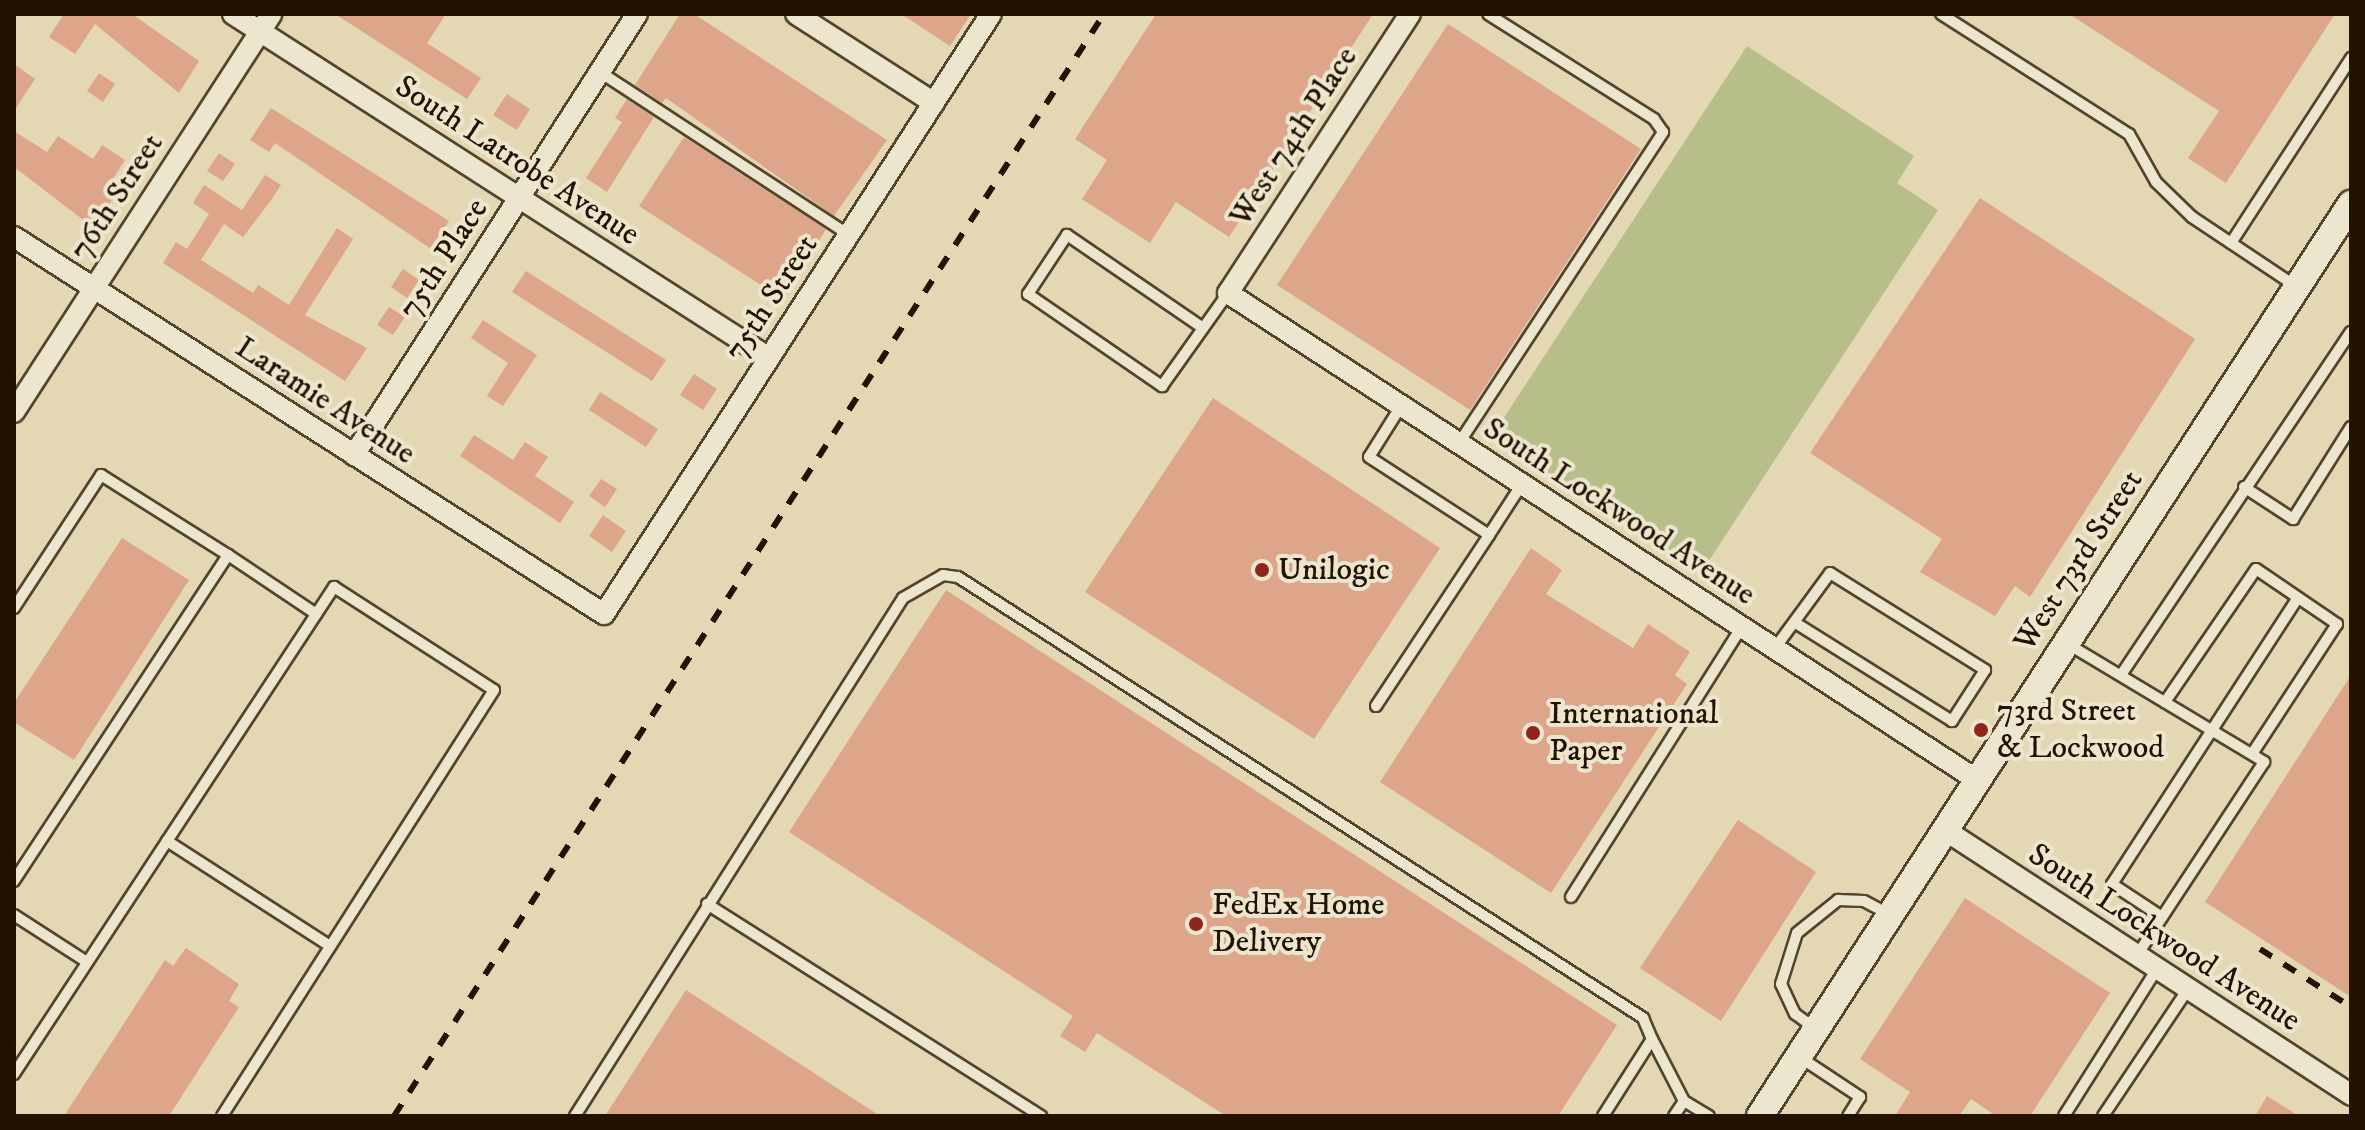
<!DOCTYPE html>
<style>
body{margin:0}
#map{position:relative;width:2365px;height:1130px;overflow:hidden;background:#e4d8b4;font-family:"IM FELL DW Pica",serif}
div>[style]{position:absolute}
.green>*{inset:0;background:#b7be8a}
.building>*{inset:0;background:#dda58a}
.roads{filter:drop-shadow(2px 0 #53442d) drop-shadow(-2px 0 #53442d) drop-shadow(0 2px #53442d) drop-shadow(0 -2px #53442d)}
.service>*{height:10px;margin:-5px;padding:0 5px;transform-origin:5px;border-radius:5px;background:#ede6ce}
.minor>*{height:20px;margin:-10px;padding:0 10px;transform-origin:10px;border-radius:10px;background:#ede6ce}
.tertiary>*{height:26px;margin:-13px;padding:0 13px;transform-origin:13px;border-radius:13px;background:#ede6ce}
.rail>*{height:6px;margin-top:-3px;transform-origin:0;background:repeating-linear-gradient(90deg,#231200 0 14px,transparent 0 28px)}
.dots>*{width:22px;height:22px;translate:-50% -50%;box-sizing:border-box;border:4px solid #ede6ce;border-radius:50%}
span{translate:-50% -50%;white-space:nowrap;text-align:center;line-height:1.15;-webkit-text-stroke:8px #ede6ce;paint-order:stroke}
.street-label{font-size:32px;color:#231200}
.poi-label{font-size:32px;color:#231200}
.left{translate:0 -50%;text-align:left}
.frame{position:absolute;inset:0;border:16px solid #231200;pointer-events:none}
</style>
<div id="map">
<div class="green">
<div style="clip-path:polygon(1747px 46px,1914px 156px,1897px 183px,1938px 210px,1701px 573px,1492px 436px)"></div>
</div>
<div class="building">
<div style="clip-path:polygon(64px 14px,132px 14px,199px 61px,179px 93px,95px 24px,75px 54px,49px 37px)"></div>
<div style="clip-path:polygon(335px 14px,446px 14px,427px 43px,481px 78px,467px 99px)"></div>
<div style="clip-path:polygon(680px 14px,694px 14px,887px 140px,834px 216px,666px 98px,662px 103px,635px 85px)"></div>
<div style="clip-path:polygon(901px 14px,971px 14px,950px 46px)"></div>
<div style="clip-path:polygon(1156px 14px,1373px 14px,1229px 237px,1176px 202px,1150px 243px,1082px 199px,1107px 160px,1075px 139px)"></div>
<div style="clip-path:polygon(2069px 14px,2335px 14px,2226px 183px,2188px 158px,2219px 111px)"></div>
<div style="clip-path:polygon(1448px 24px,1641px 149px,1470px 410px,1277px 285px)"></div>
<div style="clip-path:polygon(14px 64px,35px 79px,14px 111px)"></div>
<div style="clip-path:polygon(99px 73px,115px 84px,103px 102px,87px 91px)"></div>
<div style="clip-path:polygon(507px 94px,530px 109px,517px 130px,493px 115px)"></div>
<div style="clip-path:polygon(627px 99px,654px 117px,607px 192px,586px 178px,622px 122px,615px 118px)"></div>
<div style="clip-path:polygon(271px 108px,449px 221px,431px 249px,275px 143px,269px 152px,250px 140px)"></div>
<div style="clip-path:polygon(14px 131px,47px 152px,58px 136px,93px 159px,102px 145px,125px 160px,109px 185px,117px 192px,94px 228px,14px 167px)"></div>
<div style="clip-path:polygon(684px 137px,826px 229px,784px 300px,639px 206px)"></div>
<div style="clip-path:polygon(219px 153px,235px 164px,223px 181px,207px 171px)"></div>
<div style="clip-path:polygon(265px 175px,281px 185px,269px 203px,243px 237px,224px 224px,201px 260px,253px 293px,258px 285px,289px 305px,337px 228px,353px 239px,305px 315px,367px 348px,345px 381px,163px 263px,176px 242px,187px 249px,209px 214px,193px 203px,204px 185px,242px 210px)"></div>
<div style="clip-path:polygon(1980px 198px,2195px 339px,2030px 597px,2015px 586px,1995px 616px,1920px 572px,1942px 539px,1810px 453px)"></div>
<div style="clip-path:polygon(403px 269px,419px 280px,407px 298px,391px 287px)"></div>
<div style="clip-path:polygon(526px 271px,666px 360px,652px 381px,512px 292px)"></div>
<div style="clip-path:polygon(389px 307px,405px 317px,393px 335px,377px 325px)"></div>
<div style="clip-path:polygon(483px 320px,537px 355px,503px 406px,487px 396px,508px 363px,471px 338px)"></div>
<div style="clip-path:polygon(694px 374px,717px 389px,703px 410px,680px 395px)"></div>
<div style="clip-path:polygon(600px 392px,658px 429px,646px 447px,589px 410px)"></div>
<div style="clip-path:polygon(1213px 398px,1440px 548px,1314px 739px,1085px 592px)"></div>
<div style="clip-path:polygon(474px 435px,513px 460px,525px 442px,548px 457px,535px 476px,574px 502px,560px 523px,460px 456px)"></div>
<div style="clip-path:polygon(601px 479px,617px 489px,605px 507px,589px 496px)"></div>
<div style="clip-path:polygon(603px 515px,626px 531px,612px 552px,589px 536px)"></div>
<div style="clip-path:polygon(122px 538px,189px 580px,74px 760px,14px 722px,14px 703px)"></div>
<div style="clip-path:polygon(1531px 548px,1562px 570px,1546px 594px,1633px 648px,1648px 624px,1690px 652px,1675px 675px,1687px 684px,1551px 893px,1380px 782px)"></div>
<div style="clip-path:polygon(946px 590px,1617px 1025px,1558px 1116px,1226px 1116px,1097px 1033px,1085px 1052px,1060px 1036px,1073px 1016px,789px 832px)"></div>
<div style="clip-path:polygon(2351px 675px,2351px 997px,2205px 902px)"></div>
<div style="clip-path:polygon(1738px 820px,1816px 872px,1721px 1021px,1640px 968px)"></div>
<div style="clip-path:polygon(1965px 898px,2110px 993px,2030px 1116px,1996px 1116px,1971px 1099px,1959px 1116px,1895px 1116px,1910px 1092px,1860px 1059px)"></div>
<div style="clip-path:polygon(186px 948px,239px 984px,229px 1001px,239px 1007px,169px 1116px,64px 1116px,165px 960px,173px 966px)"></div>
<div style="clip-path:polygon(686px 990px,880px 1116px,605px 1116px)"></div>
<div style="clip-path:polygon(2267px 1096px,2299px 1116px,2255px 1116px)"></div>
</div>
<div class="roads">
<div class="service">
<div style="left:1941px;top:14px;width:223px;rotate:32.6deg"></div>
<div style="left:2129px;top:134px;width:55px;rotate:60.6deg"></div>
<div style="left:2156px;top:182px;width:50px;rotate:44.2deg"></div>
<div style="left:2192px;top:217px;width:126px;rotate:33.7deg"></div>
<div style="left:600px;top:72px;width:298px;rotate:33.2deg"></div>
<div style="left:2231px;top:243px;width:221px;rotate:-57deg"></div>
<div style="left:1203px;top:328px;width:165px;rotate:-145.6deg"></div>
<div style="left:1067px;top:235px;width:71px;rotate:123.5deg"></div>
<div style="left:1028px;top:294px;width:163px;rotate:34.5deg"></div>
<div style="left:1162px;top:386px;width:114px;rotate:-54.6deg"></div>
<div style="left:1401px;top:406px;width:60px;rotate:122.1deg"></div>
<div style="left:1369px;top:457px;width:143px;rotate:33deg"></div>
<div style="left:1489px;top:535px;width:61px;rotate:-57.1deg"></div>
<div style="left:1459px;top:443px;width:372px;rotate:-56.7deg"></div>
<div style="left:1663px;top:132px;width:16px;rotate:-125deg"></div>
<div style="left:1654px;top:119px;width:196px;rotate:-147.7deg"></div>
<div style="left:2244px;top:487px;width:59px;rotate:33.1deg"></div>
<div style="left:2293px;top:519px;width:109px;rotate:-57.8deg"></div>
<div style="left:228px;top:555px;width:106px;rotate:33.8deg"></div>
<div style="left:14px;top:608px;width:159px;rotate:-56.8deg"></div>
<div style="left:101px;top:475px;width:150px;rotate:32.2deg"></div>
<div style="left:228px;top:555px;width:390px;rotate:123.3deg"></div>
<div style="left:2068px;top:644px;width:229px;rotate:31deg"></div>
<div style="left:2264px;top:762px;width:231px;rotate:123.3deg"></div>
<div style="left:1775px;top:648px;width:93px;rotate:-53.7deg"></div>
<div style="left:1830px;top:573px;width:183px;rotate:32deg"></div>
<div style="left:1985px;top:670px;width:61px;rotate:122.9deg"></div>
<div style="left:1952px;top:721px;width:186px;rotate:-147.9deg"></div>
<div style="left:2121px;top:675px;width:413px;rotate:-56.2deg"></div>
<div style="left:2165px;top:702px;width:161px;rotate:-55.6deg"></div>
<div style="left:2256px;top:569px;width:98px;rotate:34.2deg"></div>
<div style="left:2337px;top:624px;width:155px;rotate:123.2deg"></div>
<div style="left:1376px;top:706px;width:205px;rotate:-56.5deg"></div>
<div style="left:167px;top:841px;width:194px;rotate:32.8deg"></div>
<div style="left:1571px;top:897px;width:320px;rotate:-57.7deg"></div>
<div style="left:707px;top:904px;width:396px;rotate:32.4deg"></div>
<div style="left:14px;top:915px;width:87px;rotate:32.8deg"></div>
<div style="left:2162px;top:917px;width:60px;rotate:-146.6deg"></div>
<div style="left:2112px;top:884px;width:341px;rotate:-57deg"></div>
<div style="left:1816px;top:1029px;width:26px;rotate:-144deg"></div>
<div style="left:1795px;top:1014px;width:33px;rotate:-115deg"></div>
<div style="left:1781px;top:984px;width:53px;rotate:-72.6deg"></div>
<div style="left:1797px;top:933px;width:53px;rotate:-38.8deg"></div>
<div style="left:1838px;top:900px;width:26px;rotate:2deg"></div>
<div style="left:1864px;top:901px;width:27px;rotate:28deg"></div>
<div style="left:1801px;top:1058px;width:71px;rotate:33.5deg"></div>
<div style="left:1860px;top:1097px;width:22px;rotate:122deg"></div>
<div style="left:14px;top:1074px;width:583px;rotate:-56.69deg"></div>
<div style="left:334px;top:587px;width:190px;rotate:32.8deg"></div>
<div style="left:494px;top:690px;width:505px;rotate:122.56deg"></div>
<div style="left:575px;top:1116px;width:613px;rotate:-57.66deg"></div>
<div style="left:903px;top:598px;width:46px;rotate:-29.9deg"></div>
<div style="left:943px;top:575px;width:15px;rotate:8deg"></div>
<div style="left:958px;top:577px;width:815px;rotate:32.77deg"></div>
<div style="left:1643px;top:1018px;width:23px;rotate:67deg"></div>
<div style="left:1603px;top:1116px;width:91px;rotate:-57.5deg"></div>
<div style="left:1652px;top:1039px;width:70px;rotate:62.7deg"></div>
<div style="left:1684px;top:1101px;width:29px;rotate:31deg"></div>
<div style="left:1674px;top:1116px;width:18px;rotate:-56deg"></div>
<div style="left:2064px;top:1116px;width:174px;rotate:-57.7deg"></div>
<div style="left:2103px;top:1116px;width:153px;rotate:-56.2deg"></div>
</div>
<div class="minor">
<div style="left:233px;top:14px;width:637px;rotate:32.69deg"></div>
<div style="left:796px;top:14px;width:164px;rotate:32.8deg"></div>
<div style="left:1410px;top:14px;width:333px;rotate:123.1deg"></div>
<div style="left:1228px;top:293px;width:893px;rotate:33.03deg"></div>
<div style="left:14px;top:237px;width:700px;rotate:32.58deg"></div>
<div style="left:604px;top:614px;width:714px;rotate:-57.18deg"></div>
<div style="left:14px;top:412px;width:474px;rotate:-57.1deg"></div>
<div style="left:354px;top:455px;width:524px;rotate:-57.31deg"></div>
<div style="left:1945px;top:830px;width:485px;rotate:33.1deg"></div>
</div>
<div class="tertiary">
<div style="left:1760px;top:1116px;width:1087px;rotate:-57.06deg"></div>
</div>
</div>
<div class="rail">
<div style="left:2260px;top:949px;width:108px;rotate:32.5deg"></div>
<div style="left:394px;top:1116px;width:1311px;rotate:-57.21deg"></div>
</div>
<div class="dots">
<div style="left:1262px;top:570px;background:#8f2418"></div>
<div style="left:1981px;top:730px;background:#8f2418"></div>
<div style="left:1533px;top:733px;background:#8f2418"></div>
<div style="left:1196px;top:924px;background:#8f2418"></div>
</div>
<div class="street-label">
<span style="left:1294px;top:137px;rotate:-57deg">West 74th Place</span>
<span style="left:517px;top:161px;rotate:33deg">South Latrobe Avenue</span>
<span style="left:117px;top:197px;rotate:-57deg">76th Street</span>
<span style="left:444px;top:259px;rotate:-57deg">75th Place</span>
<span style="left:772px;top:298px;rotate:-57deg">75th Street</span>
<span style="left:325px;top:401px;rotate:33deg">Laramie Avenue</span>
<span style="left:1619px;top:512px;rotate:33deg">South Lockwood Avenue</span>
<span style="left:2079px;top:561px;rotate:-57deg">West 73rd Street</span>
<span style="left:2164px;top:938px;rotate:33deg">South Lockwood Avenue</span>
</div>
<div class="poi-label">
<span class="left" style="left:1278px;top:570px">Unilogic</span>
<span class="left" style="left:1997px;top:730px">73rd Street<br>&amp; Lockwood</span>
<span class="left" style="left:1549px;top:733px">International<br>Paper</span>
<span class="left" style="left:1212px;top:924px">FedEx Home<br>Delivery</span>
</div>
<div class="frame"></div>
</div>
